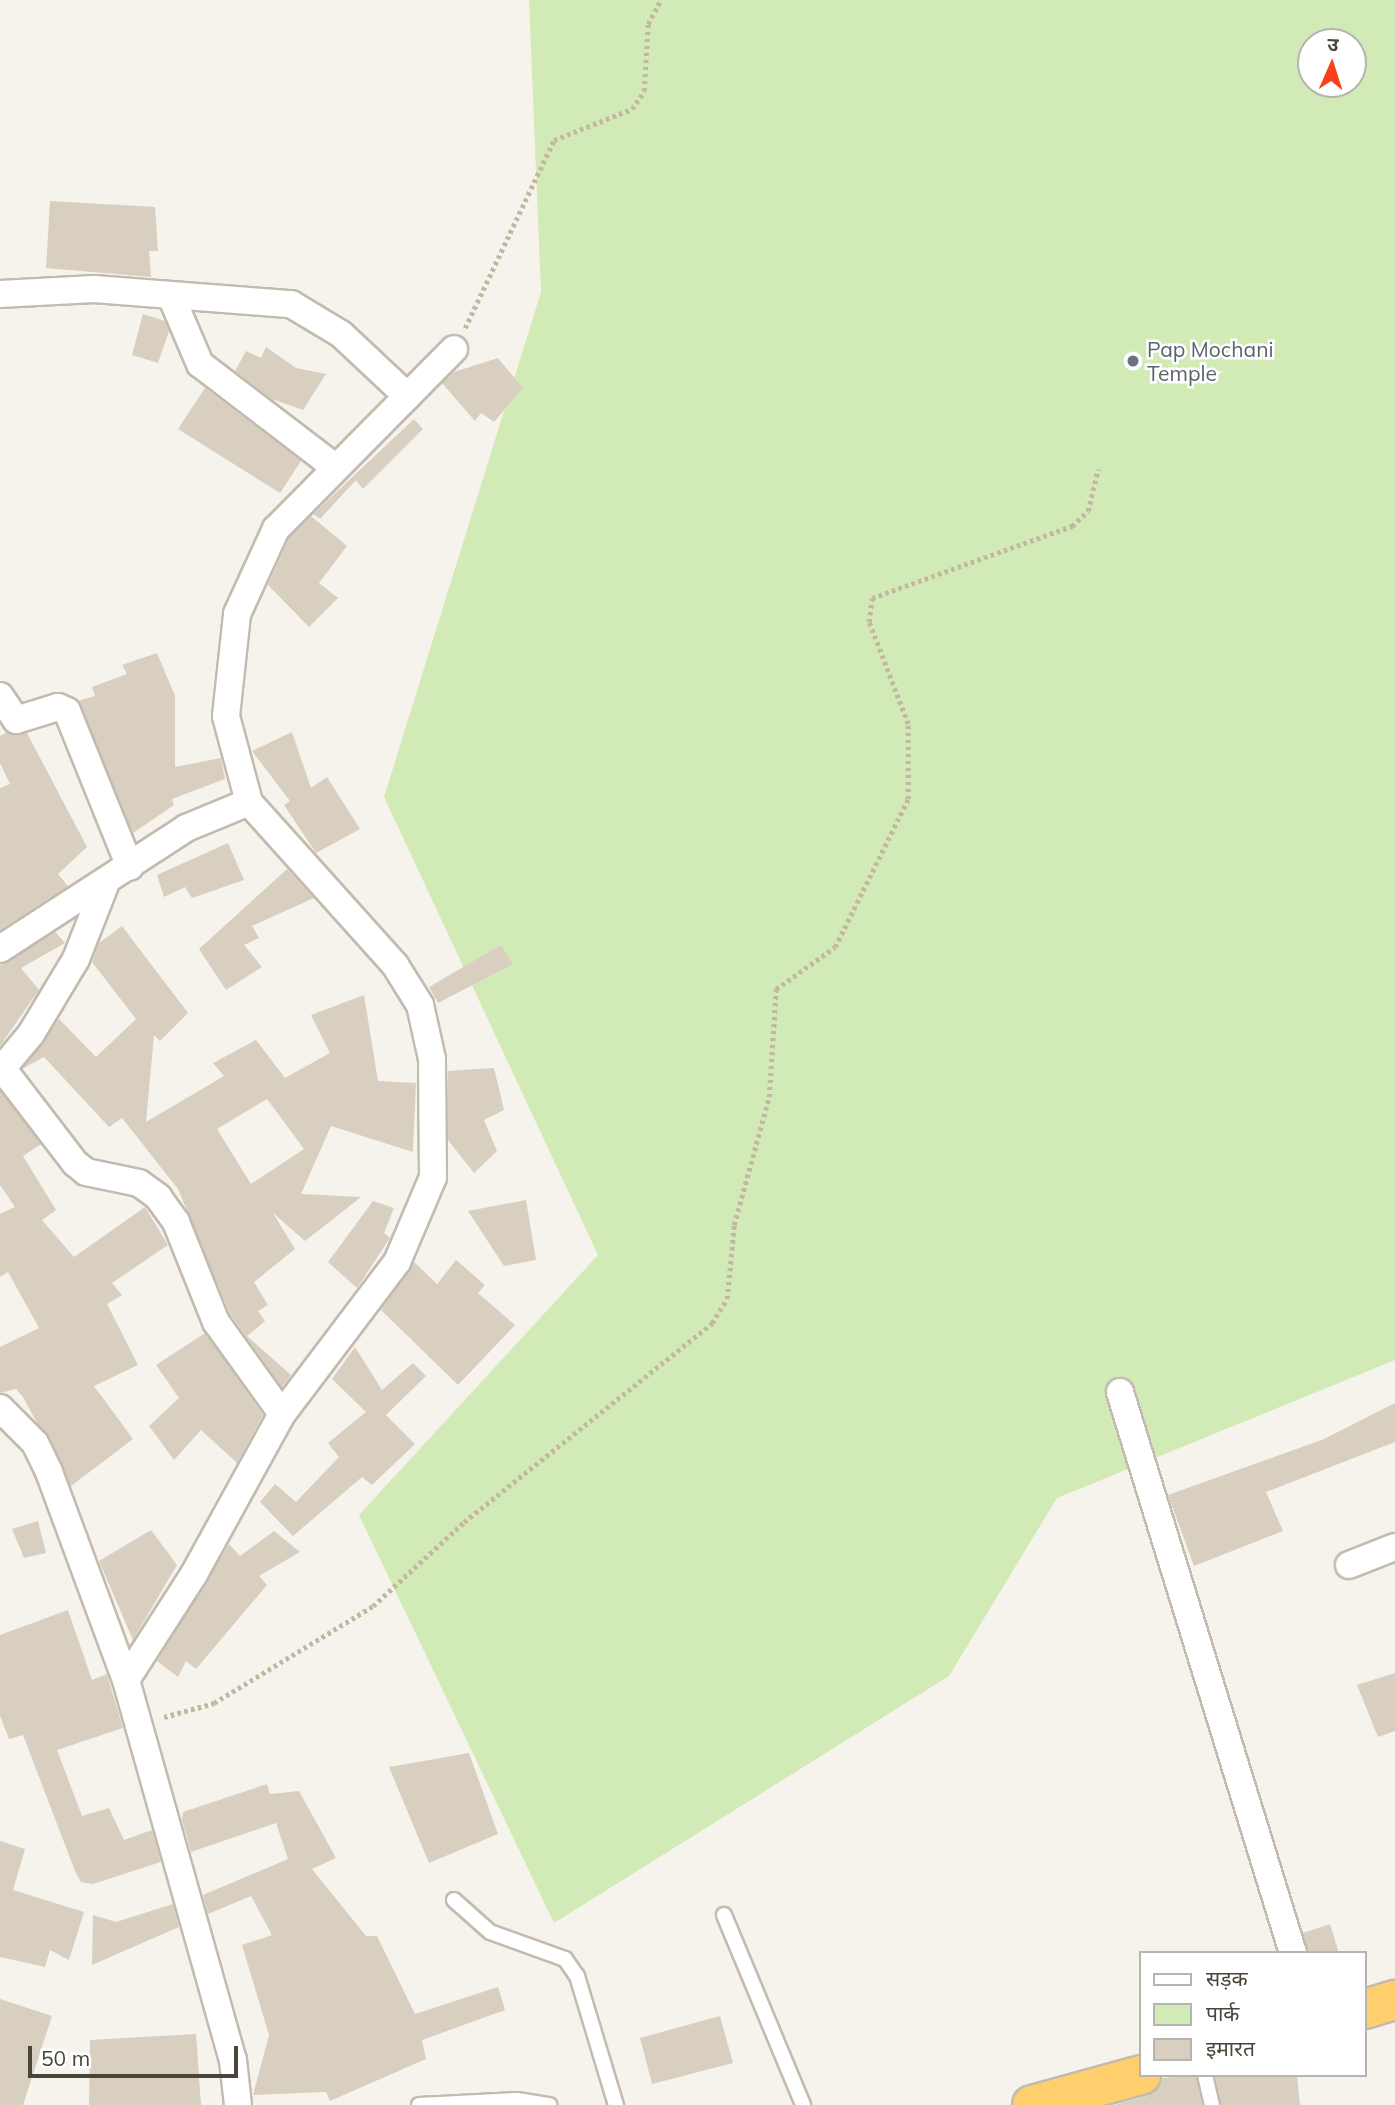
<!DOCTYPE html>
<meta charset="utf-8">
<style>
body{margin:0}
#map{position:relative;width:1395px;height:2105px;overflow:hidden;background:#f6f3ec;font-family:Mulish,"Noto Sans Devanagari",sans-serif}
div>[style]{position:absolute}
.green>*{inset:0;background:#d2eab5}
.building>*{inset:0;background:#d8cfc1}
.path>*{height:4.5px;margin-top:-2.25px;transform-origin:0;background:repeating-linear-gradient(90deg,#c4b79f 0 3.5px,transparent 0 7px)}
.roads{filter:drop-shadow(2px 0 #c2bbae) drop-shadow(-2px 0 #c2bbae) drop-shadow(0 2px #c2bbae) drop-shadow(0 -2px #c2bbae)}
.lane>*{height:14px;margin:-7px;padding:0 7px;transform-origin:7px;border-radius:7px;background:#fff}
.street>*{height:26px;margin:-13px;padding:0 13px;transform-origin:13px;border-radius:13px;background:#fff}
.highway>*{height:38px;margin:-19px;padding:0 19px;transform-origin:19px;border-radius:19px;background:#ffcf6e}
.dots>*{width:19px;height:19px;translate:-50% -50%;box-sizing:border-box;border:4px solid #fff;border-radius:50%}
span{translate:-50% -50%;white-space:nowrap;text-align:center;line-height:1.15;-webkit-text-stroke:5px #fff;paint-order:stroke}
.worship-label{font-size:21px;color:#5b616d}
.left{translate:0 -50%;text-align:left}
.legend{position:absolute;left:1139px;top:1951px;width:228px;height:126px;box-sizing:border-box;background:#fff;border:2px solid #b7b4b0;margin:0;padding:9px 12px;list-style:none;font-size:21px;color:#4b4439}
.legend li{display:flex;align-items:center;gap:14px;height:35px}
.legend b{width:35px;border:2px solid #b7b4b0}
.north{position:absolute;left:1297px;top:28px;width:70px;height:70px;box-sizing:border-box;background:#fff;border:2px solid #b7b4b0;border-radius:50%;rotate:3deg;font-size:19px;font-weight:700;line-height:28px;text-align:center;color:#4b4439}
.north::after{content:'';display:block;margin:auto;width:24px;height:32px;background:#fc3f1d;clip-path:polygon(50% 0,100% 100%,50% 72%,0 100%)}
.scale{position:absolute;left:28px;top:2046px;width:210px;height:32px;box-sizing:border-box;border:4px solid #4b4439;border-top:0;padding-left:9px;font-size:21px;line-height:24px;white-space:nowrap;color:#4b4439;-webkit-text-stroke:5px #fff;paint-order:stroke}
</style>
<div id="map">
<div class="green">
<div style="clip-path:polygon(evenodd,529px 0,1395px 0,1395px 1360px,1057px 1498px,949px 1676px,554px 1923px,359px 1515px,598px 1255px,384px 797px,541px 292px,529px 0,1311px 42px,1353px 42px,1353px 84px,1311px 84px,1311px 42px)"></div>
</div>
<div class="building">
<div style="clip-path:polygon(50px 201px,155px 207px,158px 251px,149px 251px,151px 277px,46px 268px)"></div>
<div style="clip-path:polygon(143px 314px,165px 321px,169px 331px,158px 363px,132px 355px)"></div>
<div style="clip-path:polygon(266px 347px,296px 368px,326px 374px,303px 410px,272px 399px,235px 371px,246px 351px,261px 358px)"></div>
<div style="clip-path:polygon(498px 358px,523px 388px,494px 422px,481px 413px,475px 421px,442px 383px,454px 372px)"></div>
<div style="clip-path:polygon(205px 388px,301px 461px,280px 493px,178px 429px)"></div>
<div style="clip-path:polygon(414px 419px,423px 429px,363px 489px,356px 480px,320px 519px,313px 514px)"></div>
<div style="clip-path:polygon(311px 516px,347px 546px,319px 583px,338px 598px,309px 627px,268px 585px,289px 538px)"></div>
<div style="clip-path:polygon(157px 653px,175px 696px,175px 767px,221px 758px,225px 779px,172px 799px,174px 805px,133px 833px,78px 701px,95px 696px,92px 687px,127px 674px,122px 665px)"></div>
<div style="clip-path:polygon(7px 732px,27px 733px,87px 847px,58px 874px,68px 886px,0 930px,0 788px,10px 784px,0 763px,0 736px)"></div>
<div style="clip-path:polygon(292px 732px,311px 788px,327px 777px,360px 829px,316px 853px,284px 805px,290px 801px,252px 751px)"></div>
<div style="clip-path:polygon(228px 843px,244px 880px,192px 898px,185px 887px,164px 897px,157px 875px)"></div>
<div style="clip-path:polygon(287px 869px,314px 898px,252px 926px,259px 938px,244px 945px,262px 967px,226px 990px,199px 949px)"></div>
<div style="clip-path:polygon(evenodd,122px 926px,188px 1013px,160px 1041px,154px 1035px,146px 1122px,224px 1076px,213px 1063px,256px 1040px,285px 1078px,330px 1053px,311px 1015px,364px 995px,378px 1081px,416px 1083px,413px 1152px,331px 1126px,301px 1194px,361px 1197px,305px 1241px,273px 1213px,295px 1249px,254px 1282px,268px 1305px,258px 1311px,265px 1321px,247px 1336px,291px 1375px,282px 1387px,230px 1314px,178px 1189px,122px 1118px,109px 1127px,44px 1057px,22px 1069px,59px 1019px,96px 1057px,136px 1019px,92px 962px,99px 943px,122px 926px,267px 1099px,304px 1149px,251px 1184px,217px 1129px,267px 1099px)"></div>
<div style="clip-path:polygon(55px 932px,65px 943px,21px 968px,39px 990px,0 1046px,0 965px)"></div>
<div style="clip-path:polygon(501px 945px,513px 964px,438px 1003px,429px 987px)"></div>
<div style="clip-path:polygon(494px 1068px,504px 1110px,484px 1120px,497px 1151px,474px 1173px,448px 1140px,448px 1071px)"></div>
<div style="clip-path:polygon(0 1091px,41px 1144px,23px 1156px,56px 1210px,42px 1220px,74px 1257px,145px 1207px,168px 1245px,112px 1283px,122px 1295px,107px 1304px,138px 1365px,94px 1386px,133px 1439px,71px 1486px,23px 1397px,16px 1389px,0 1393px,0 1347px,39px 1328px,8px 1272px,0 1277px,0 1214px,15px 1207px,0 1185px)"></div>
<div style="clip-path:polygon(526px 1200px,536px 1260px,504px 1266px,468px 1211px)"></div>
<div style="clip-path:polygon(373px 1201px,394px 1208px,384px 1233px,390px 1238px,357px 1288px,328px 1262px)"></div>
<div style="clip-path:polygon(456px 1260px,485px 1285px,478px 1293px,515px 1325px,458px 1385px,381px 1310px,414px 1262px,437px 1284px)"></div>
<div style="clip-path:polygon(205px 1333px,263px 1415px,237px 1463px,201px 1430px,174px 1460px,149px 1426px,179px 1398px,156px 1365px)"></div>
<div style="clip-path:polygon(355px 1347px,382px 1390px,413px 1363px,426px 1376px,386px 1415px,415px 1444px,372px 1485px,362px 1477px,293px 1536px,260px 1502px,275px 1484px,296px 1502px,339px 1457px,328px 1443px,366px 1412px,332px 1379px)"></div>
<div style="clip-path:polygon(1395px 1403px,1395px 1442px,1266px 1492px,1283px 1531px,1194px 1566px,1168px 1495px,1324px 1439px)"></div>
<div style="clip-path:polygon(38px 1521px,46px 1553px,24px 1558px,12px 1529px)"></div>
<div style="clip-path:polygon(151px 1530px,177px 1565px,133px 1640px,99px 1561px)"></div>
<div style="clip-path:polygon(274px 1531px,300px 1552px,259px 1576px,267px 1585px,196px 1669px,186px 1661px,178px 1677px,157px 1661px,229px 1544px,240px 1556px)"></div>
<div style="clip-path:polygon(68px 1610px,92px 1680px,107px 1674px,123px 1728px,57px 1750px,82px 1816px,109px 1808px,124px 1840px,152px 1830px,161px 1862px,93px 1884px,81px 1882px,75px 1871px,23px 1735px,9px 1739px,0 1716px,0 1635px)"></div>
<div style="clip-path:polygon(1395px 1673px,1395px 1731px,1378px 1737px,1357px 1685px)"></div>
<div style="clip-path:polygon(469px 1753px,498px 1834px,429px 1863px,389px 1767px)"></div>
<div style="clip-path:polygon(267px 1784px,270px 1794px,299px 1791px,336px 1858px,312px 1869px,366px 1936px,377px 1936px,415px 2014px,498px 1987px,505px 2010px,422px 2040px,426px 2059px,330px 2101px,326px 2092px,253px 2095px,269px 2035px,242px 1945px,272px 1935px,251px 1896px,208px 1914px,203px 1895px,288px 1859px,276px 1823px,191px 1852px,182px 1820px,183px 1812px)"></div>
<div style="clip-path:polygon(0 1841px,25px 1849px,13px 1890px,84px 1912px,69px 1960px,50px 1950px,45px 1967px,0 1957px)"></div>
<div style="clip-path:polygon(173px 1904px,179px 1927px,92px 1965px,93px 1915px,116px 1922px)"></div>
<div style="clip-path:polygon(1330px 1924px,1339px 1953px,1308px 1953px,1303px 1933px)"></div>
<div style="clip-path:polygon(0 1999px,52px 2016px,23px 2105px,0 2105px)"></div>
<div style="clip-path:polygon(720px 2016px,733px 2063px,652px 2084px,640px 2038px)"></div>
<div style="clip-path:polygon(196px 2034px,201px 2105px,89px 2105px,90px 2040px)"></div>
<div style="clip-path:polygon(1196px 2075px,1202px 2105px,1114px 2105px,1147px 2096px,1162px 2078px)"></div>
<div style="clip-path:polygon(1215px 2075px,1297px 2075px,1300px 2105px,1221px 2105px)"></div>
</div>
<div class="path">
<div style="left:465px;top:328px;width:208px;rotate:-64.7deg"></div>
<div style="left:554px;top:140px;width:84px;rotate:-21.7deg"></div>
<div style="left:632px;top:109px;width:22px;rotate:-56deg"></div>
<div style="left:644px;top:91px;width:67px;rotate:-86.6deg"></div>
<div style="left:648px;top:24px;width:27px;rotate:-62deg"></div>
<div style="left:164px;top:1717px;width:52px;rotate:-15.6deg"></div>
<div style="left:214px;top:1703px;width:186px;rotate:-31.4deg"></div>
<div style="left:373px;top:1606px;width:124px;rotate:-42.7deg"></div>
<div style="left:464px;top:1522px;width:318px;rotate:-38.7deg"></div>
<div style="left:712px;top:1323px;width:28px;rotate:-58deg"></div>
<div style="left:727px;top:1299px;width:74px;rotate:-84.6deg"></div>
<div style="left:734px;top:1225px;width:133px;rotate:-74.7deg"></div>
<div style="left:769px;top:1097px;width:108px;rotate:-86.3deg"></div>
<div style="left:776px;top:989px;width:72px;rotate:-35.4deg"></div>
<div style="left:835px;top:947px;width:165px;rotate:-63.7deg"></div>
<div style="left:908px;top:799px;width:75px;rotate:-90deg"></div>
<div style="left:908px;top:724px;width:109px;rotate:-110.9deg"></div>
<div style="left:869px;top:622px;width:24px;rotate:-83deg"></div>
<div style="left:872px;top:598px;width:213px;rotate:-19.8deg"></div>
<div style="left:1072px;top:526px;width:22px;rotate:-43deg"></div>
<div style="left:1088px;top:511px;width:43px;rotate:-76.6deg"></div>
</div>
<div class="roads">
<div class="lane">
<div style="left:454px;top:1900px;width:48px;rotate:41.6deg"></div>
<div style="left:490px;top:1932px;width:80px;rotate:19.8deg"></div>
<div style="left:565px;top:1959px;width:21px;rotate:55deg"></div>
<div style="left:577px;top:1976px;width:135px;rotate:73.2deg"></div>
<div style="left:724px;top:1915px;width:206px;rotate:67.4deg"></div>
<div style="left:1205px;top:2075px;width:31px;rotate:77deg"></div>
<div style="left:419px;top:2105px;width:98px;rotate:-2.9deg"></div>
<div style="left:517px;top:2100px;width:33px;rotate:9deg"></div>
</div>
<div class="street">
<div style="left:0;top:294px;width:94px;rotate:-3deg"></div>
<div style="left:94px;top:289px;width:198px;rotate:4.4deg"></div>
<div style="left:291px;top:304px;width:58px;rotate:31deg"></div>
<div style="left:341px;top:334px;width:91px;rotate:43.2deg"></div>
<div style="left:171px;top:296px;width:74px;rotate:66.9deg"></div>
<div style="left:200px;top:364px;width:171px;rotate:37.4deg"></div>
<div style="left:0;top:696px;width:29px;rotate:56deg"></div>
<div style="left:16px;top:720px;width:44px;rotate:-17.2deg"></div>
<div style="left:58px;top:707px;width:10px;rotate:24deg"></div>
<div style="left:67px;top:711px;width:168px;rotate:68deg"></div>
<div style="left:0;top:949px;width:222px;rotate:-33deg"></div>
<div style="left:186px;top:828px;width:68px;rotate:-22.4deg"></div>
<div style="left:2px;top:1068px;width:120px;rotate:52.5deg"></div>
<div style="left:75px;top:1163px;width:14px;rotate:39deg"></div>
<div style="left:86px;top:1172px;width:54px;rotate:11.7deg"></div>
<div style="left:139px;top:1183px;width:24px;rotate:36deg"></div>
<div style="left:158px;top:1197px;width:31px;rotate:54deg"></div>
<div style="left:176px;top:1222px;width:108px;rotate:68.2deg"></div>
<div style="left:216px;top:1322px;width:113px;rotate:54.3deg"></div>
<div style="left:0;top:1071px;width:48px;rotate:-50deg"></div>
<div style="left:31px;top:1034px;width:87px;rotate:-59deg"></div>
<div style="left:76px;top:959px;width:79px;rotate:-68.6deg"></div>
<div style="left:1120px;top:1392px;width:587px;rotate:72.86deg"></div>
<div style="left:0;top:1408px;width:49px;rotate:45deg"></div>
<div style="left:35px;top:1443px;width:32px;rotate:64deg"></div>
<div style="left:49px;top:1472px;width:222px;rotate:69.7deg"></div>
<div style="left:126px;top:1680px;width:395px;rotate:74.3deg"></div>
<div style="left:233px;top:2060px;width:45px;rotate:83.7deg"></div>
<div style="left:1349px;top:1565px;width:49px;rotate:-21.4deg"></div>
<div style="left:126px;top:1680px;width:126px;rotate:-57.3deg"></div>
<div style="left:194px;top:1574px;width:183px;rotate:-61.2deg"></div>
<div style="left:282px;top:1414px;width:191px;rotate:-52.9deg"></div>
<div style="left:397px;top:1262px;width:92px;rotate:-67deg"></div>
<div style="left:433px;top:1177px;width:118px;rotate:-90.5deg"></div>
<div style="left:432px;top:1059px;width:55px;rotate:-102.5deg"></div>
<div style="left:420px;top:1005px;width:47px;rotate:-122deg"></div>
<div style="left:395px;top:965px;width:219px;rotate:-131.9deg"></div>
<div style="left:249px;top:802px;width:89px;rotate:-105deg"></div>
<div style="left:226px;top:716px;width:103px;rotate:-83.8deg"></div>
<div style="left:237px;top:614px;width:94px;rotate:-65.4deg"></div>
<div style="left:276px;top:529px;width:253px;rotate:-45.3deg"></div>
</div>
<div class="highway">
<div style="left:1365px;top:2009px;width:31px;rotate:-17deg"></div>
<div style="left:1032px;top:2105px;width:113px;rotate:-15.4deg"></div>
</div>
</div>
<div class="dots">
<div style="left:1133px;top:361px;background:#6b7280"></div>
</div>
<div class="worship-label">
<span class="left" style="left:1147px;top:361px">Pap Mochani<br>Temple</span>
</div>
<ul class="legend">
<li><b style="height:9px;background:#fff"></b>सड़क</li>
<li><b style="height:19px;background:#d2eab5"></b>पार्क</li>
<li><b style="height:19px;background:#d8cfc1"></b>इमारत</li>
</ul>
<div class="north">उ</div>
<div class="scale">50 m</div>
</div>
